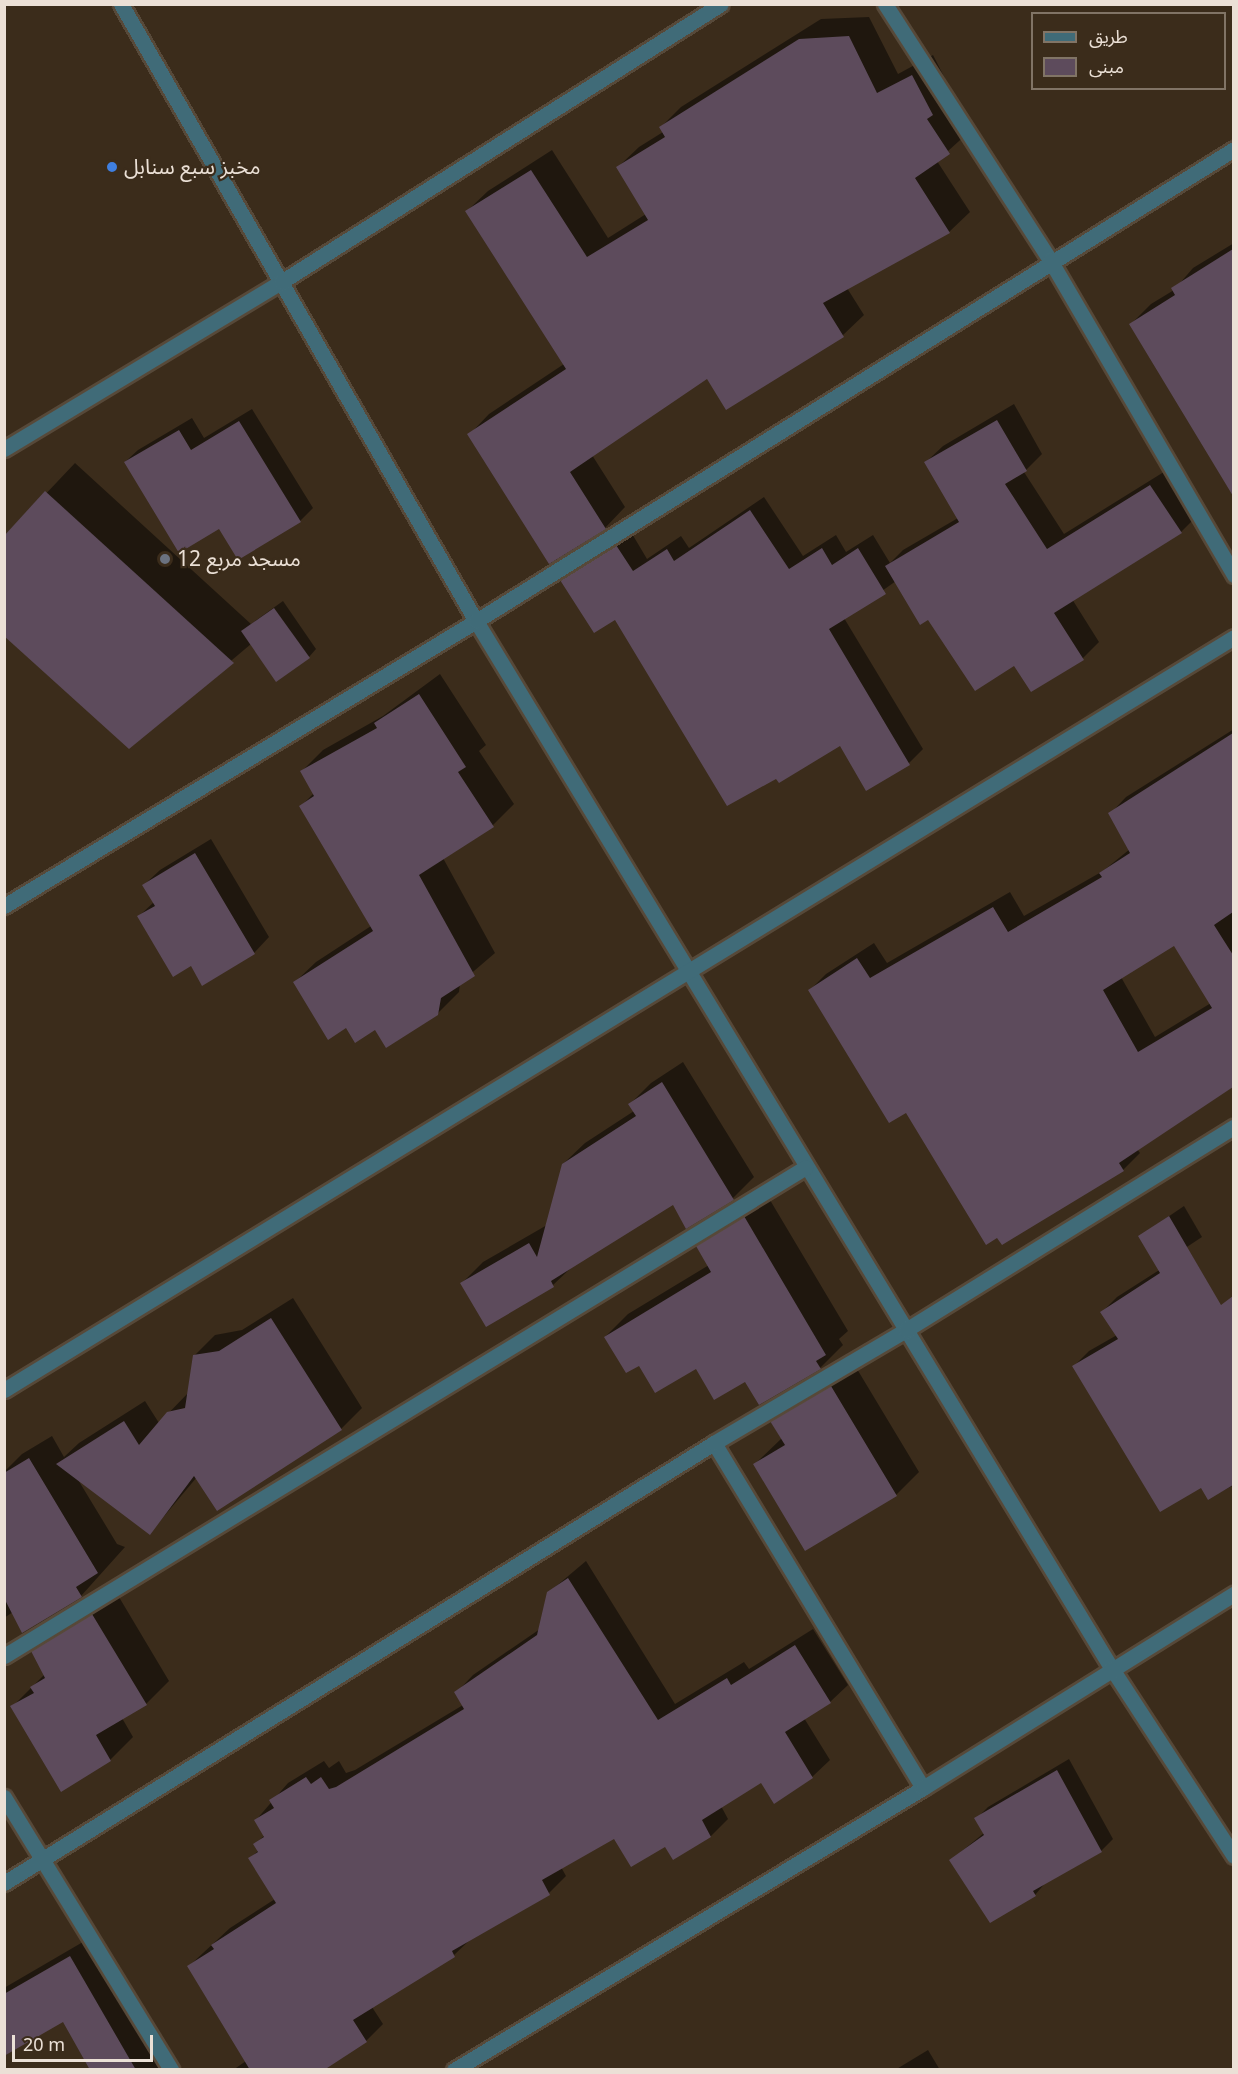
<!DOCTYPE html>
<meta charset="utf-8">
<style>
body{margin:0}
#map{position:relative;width:1238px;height:2074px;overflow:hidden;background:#3b2c1b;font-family:Georgia,"Noto Sans Arabic",serif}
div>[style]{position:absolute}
.shadow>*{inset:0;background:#0007}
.building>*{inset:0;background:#5d4b5c}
.roads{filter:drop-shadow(2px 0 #574939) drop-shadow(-2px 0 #574939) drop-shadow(0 2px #574939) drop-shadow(0 -2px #574939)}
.minor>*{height:15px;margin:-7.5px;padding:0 7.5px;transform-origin:7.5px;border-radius:7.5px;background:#406b78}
.dots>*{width:16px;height:16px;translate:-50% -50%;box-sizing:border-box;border:3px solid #3b2c1b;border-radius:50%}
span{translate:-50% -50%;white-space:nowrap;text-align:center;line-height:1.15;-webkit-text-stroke:4.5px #3b2c1b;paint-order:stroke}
.poi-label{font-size:21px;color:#ebe0d6}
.left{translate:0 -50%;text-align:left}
.frame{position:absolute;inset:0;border:6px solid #ebe0d6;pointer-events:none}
.legend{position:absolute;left:1031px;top:12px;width:195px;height:78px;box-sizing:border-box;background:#3b2c1b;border:2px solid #817466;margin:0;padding:8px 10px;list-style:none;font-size:18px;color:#ebe0d6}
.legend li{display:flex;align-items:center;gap:12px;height:30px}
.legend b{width:30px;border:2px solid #817466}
.scale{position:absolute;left:12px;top:2035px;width:141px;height:27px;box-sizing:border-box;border:3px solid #ebe0d6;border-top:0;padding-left:8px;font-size:18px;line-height:21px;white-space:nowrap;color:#ebe0d6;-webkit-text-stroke:4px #3b2c1b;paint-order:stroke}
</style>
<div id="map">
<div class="shadow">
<div style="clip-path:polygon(869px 17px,898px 74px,933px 55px,953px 94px,948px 99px,969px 132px,937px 161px,970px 212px,949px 232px,847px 288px,864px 315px,843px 335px,727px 408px,708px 377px,592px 455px,625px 507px,605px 528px,469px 435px,489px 414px,564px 364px,467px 211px,488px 191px,552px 150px,608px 238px,646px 214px,618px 167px,639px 147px,663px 132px,661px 127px,681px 107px,821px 19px)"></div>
<div style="clip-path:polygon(1234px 243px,1234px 444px,1212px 458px,1131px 324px,1151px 304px,1174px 290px,1193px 268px)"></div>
<div style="clip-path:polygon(1014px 404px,1042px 454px,1024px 472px,1064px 534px,1167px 470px,1197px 516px,1181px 532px,1072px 599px,1099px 642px,1083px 658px,1015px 664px,928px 618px,896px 581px,844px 618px,923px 749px,909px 763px,840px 744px,615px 618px,562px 580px,576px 566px,631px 532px,647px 559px,681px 536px,689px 548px,764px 497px,803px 556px,836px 535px,846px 552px,873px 535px,890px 563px,903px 550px,958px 518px,926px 462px,943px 446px)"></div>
<div style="clip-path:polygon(252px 409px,313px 508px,300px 521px,220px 527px,125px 462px,138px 450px,192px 418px,204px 438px)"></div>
<div style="clip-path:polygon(75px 463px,251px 624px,283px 601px,316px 649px,309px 657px,251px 644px,129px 747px,4px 538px)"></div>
<div style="clip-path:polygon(440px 674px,486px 745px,479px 751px,514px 804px,493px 825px,443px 858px,495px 953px,460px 983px,459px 992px,437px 1014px,376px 1028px,346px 1026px,294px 983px,316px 962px,371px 926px,301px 806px,314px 793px,302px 771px,323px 750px,383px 716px)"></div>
<div style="clip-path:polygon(evenodd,1234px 729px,1234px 1085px,1137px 1149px,1140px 1153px,1123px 1170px,1002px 1243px,907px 1111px,810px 990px,826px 974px,874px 943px,887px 963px,1010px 892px,1024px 916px,1103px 871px,1130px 849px,1110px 814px,1126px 797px,1234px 729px,1174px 944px,1211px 1003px,1155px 1037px,1121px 977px,1174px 944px)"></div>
<div style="clip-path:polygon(211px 839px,269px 937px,254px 953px,192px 964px,139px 916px,154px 902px,144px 885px,160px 870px)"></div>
<div style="clip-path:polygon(683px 1062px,754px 1177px,733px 1198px,674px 1203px,573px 1266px,553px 1285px,487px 1325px,462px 1283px,483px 1262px,547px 1225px,563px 1164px,585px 1143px,634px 1111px,630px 1104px,651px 1083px)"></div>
<div style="clip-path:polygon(767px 1195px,848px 1331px,839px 1339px,843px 1345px,820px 1368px,639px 1364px,605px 1337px,628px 1314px,709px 1265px,698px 1246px,720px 1223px)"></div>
<div style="clip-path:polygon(1184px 1206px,1202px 1237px,1158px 1266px,1140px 1236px)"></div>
<div style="clip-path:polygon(1189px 1251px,1234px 1329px,1234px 1485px,1209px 1498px,1201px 1486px,1074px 1366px,1089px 1351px,1117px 1335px,1102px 1312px,1117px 1297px)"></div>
<div style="clip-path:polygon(293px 1298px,362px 1408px,341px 1429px,217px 1509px,197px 1477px,150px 1533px,77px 1478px,117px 1544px,125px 1547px,81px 1596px,23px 1631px,13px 1612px,4px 1618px,4px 1472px,22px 1454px,52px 1436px,64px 1457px,79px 1443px,145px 1401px,159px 1423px,189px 1392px,194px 1356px,215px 1335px,242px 1330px)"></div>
<div style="clip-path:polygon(854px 1364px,919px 1472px,896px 1495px,755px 1464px,782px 1438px,772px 1422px,794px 1399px)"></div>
<div style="clip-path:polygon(586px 1561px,675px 1704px,744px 1662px,749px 1669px,813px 1629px,848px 1685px,830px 1702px,804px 1718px,830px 1760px,812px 1777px,762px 1781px,721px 1806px,728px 1819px,711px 1836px,673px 1858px,666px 1845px,615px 1837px,561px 1867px,566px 1876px,549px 1893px,473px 1937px,454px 1955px,372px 2007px,383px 2024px,366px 2041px,319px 2070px,233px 2070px,246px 2061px,189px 1966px,230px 1928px,275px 1899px,250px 1858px,259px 1850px,255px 1844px,265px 1835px,256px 1820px,288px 1783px,324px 1761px,329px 1768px,339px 1761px,346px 1773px,355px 1770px,463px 1705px,456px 1693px,473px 1675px,540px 1629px,548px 1593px)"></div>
<div style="clip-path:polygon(116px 1592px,169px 1681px,146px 1704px,122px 1718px,133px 1737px,110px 1760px,12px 1707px,45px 1674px,33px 1651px,56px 1628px)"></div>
<div style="clip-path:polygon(1069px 1759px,1113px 1839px,1101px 1851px,1046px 1882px,1035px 1895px,951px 1860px,984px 1833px,976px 1819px,988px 1807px)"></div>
<div style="clip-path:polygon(88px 1939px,175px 2070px,92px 2070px,63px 2020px,4px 2054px,4px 1988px)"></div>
<div style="clip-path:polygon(928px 2050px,940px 2070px,895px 2070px)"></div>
</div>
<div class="building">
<div style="clip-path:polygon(849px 36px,877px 93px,912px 75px,933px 115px,927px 119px,950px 154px,915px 178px,950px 233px,823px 303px,844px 337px,726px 410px,707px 379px,570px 472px,606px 529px,549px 564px,467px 434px,566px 369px,465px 211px,531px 170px,587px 257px,648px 220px,616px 167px,665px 137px,659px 127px,799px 39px)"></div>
<div style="clip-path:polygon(1233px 249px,1233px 496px,1129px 324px,1175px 295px,1171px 288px)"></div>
<div style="clip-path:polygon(997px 420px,1027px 471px,1005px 484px,1047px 549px,1150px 485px,1182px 533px,1054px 613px,1084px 660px,1031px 692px,1014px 666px,975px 691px,928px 620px,920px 625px,885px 566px,959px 522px,924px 462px)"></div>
<div style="clip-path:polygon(239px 421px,301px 522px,238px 560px,219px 529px,179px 553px,124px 462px,179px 430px,191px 450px)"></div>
<div style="clip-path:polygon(45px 491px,234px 663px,129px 749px,4px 636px,4px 536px)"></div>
<div style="clip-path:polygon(750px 510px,789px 569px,822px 548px,832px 565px,858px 548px,886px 594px,829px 629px,910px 765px,866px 791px,840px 746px,779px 783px,776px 779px,727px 806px,615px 620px,594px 633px,560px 580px,616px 545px,633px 571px,667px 549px,674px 561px)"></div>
<div style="clip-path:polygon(274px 608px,310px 658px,276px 682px,241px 631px)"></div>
<div style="clip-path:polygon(419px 694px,466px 767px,458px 772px,494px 827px,419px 875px,475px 976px,441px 998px,438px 1015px,386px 1048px,375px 1030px,355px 1043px,346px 1028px,328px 1040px,293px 982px,373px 931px,299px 806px,314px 796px,300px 771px,377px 728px,374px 723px)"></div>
<div style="clip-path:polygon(evenodd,1233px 733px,1233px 912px,1214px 925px,1233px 955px,1233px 1087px,1119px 1163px,1124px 1171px,1002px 1245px,997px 1238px,986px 1245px,906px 1113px,889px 1123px,808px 990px,857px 958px,870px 978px,993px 907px,1008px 932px,1102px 877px,1099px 873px,1130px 853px,1108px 813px,1233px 733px,1174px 946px,1212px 1008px,1138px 1052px,1103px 990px,1174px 946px)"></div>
<div style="clip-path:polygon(195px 853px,255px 954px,202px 986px,191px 966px,173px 977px,137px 916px,155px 906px,142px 885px)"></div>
<div style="clip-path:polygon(662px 1082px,734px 1200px,686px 1229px,673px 1205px,551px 1281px,554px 1287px,486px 1327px,460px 1283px,529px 1243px,537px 1257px,562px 1164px,636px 1116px,628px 1104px)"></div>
<div style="clip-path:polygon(744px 1216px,826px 1355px,816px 1361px,821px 1369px,759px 1405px,745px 1382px,714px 1400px,696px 1369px,655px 1393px,639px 1366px,626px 1373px,604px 1337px,711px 1272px,696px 1246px)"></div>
<div style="clip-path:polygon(1169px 1216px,1221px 1305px,1233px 1296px,1233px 1485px,1208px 1500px,1201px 1488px,1160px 1512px,1072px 1366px,1118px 1339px,1100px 1312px,1160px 1273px,1138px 1236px)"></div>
<div style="clip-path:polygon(271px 1318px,342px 1430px,217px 1511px,194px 1476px,150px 1535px,56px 1464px,124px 1421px,139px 1445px,167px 1412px,185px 1408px,193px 1355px,219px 1351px)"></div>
<div style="clip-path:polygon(831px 1386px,897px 1496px,805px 1551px,753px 1464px,785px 1445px,770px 1421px)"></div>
<div style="clip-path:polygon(29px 1458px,98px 1573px,76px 1587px,82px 1597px,22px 1633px,4px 1598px,4px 1473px)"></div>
<div style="clip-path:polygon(568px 1578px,658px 1720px,727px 1678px,731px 1685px,795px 1645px,831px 1703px,785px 1732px,813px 1778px,774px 1804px,761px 1783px,702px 1820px,711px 1837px,673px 1860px,665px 1847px,631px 1867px,614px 1839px,542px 1880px,550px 1895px,452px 1951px,455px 1957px,353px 2020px,367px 2042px,324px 2070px,250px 2070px,187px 1966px,214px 1949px,211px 1945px,276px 1903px,248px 1858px,258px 1852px,253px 1844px,264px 1837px,254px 1820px,274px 1808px,269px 1800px,306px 1777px,311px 1784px,321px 1777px,329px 1789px,336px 1787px,464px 1709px,454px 1692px,537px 1635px,547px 1592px)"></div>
<div style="clip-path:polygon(92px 1614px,147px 1705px,96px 1735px,111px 1761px,61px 1792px,10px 1706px,34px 1693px,30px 1687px,45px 1678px,31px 1651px)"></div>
<div style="clip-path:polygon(1057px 1770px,1102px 1852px,1033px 1891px,1036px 1896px,990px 1923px,949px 1860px,984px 1835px,974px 1818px)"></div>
<div style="clip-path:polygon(70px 1956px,136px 2070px,90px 2070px,63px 2022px,4px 2056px,4px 1994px)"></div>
</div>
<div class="roads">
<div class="minor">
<div style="left:121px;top:4px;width:712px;rotate:60.09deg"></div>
<div style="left:476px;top:621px;width:1226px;rotate:58.75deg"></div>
<div style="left:1112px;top:1669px;width:223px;rotate:56.9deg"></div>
<div style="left:885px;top:4px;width:305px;rotate:57.2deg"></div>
<div style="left:1050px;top:260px;width:365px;rotate:59.7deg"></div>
<div style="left:4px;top:449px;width:323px;rotate:-31.1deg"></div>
<div style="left:281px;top:282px;width:520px;rotate:-32.29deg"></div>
<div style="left:4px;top:906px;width:551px;rotate:-31.12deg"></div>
<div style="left:476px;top:621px;width:893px;rotate:-31.91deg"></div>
<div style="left:4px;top:1390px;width:1442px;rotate:-31.47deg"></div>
<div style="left:714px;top:1443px;width:403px;rotate:58.8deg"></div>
<div style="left:4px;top:1656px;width:939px;rotate:-31.37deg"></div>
<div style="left:4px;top:1797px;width:320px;rotate:58.5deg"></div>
<div style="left:4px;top:1883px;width:835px;rotate:-31.79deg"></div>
<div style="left:714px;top:1443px;width:223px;rotate:-30.5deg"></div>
<div style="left:906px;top:1330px;width:386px;rotate:-31.8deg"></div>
<div style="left:454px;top:2070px;width:547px;rotate:-31.02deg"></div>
<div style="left:923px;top:1788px;width:367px;rotate:-32deg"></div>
</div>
</div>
<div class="dots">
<div style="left:112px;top:167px;background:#3f7fe0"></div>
<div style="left:165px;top:559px;background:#6b7280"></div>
</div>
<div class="poi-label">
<span class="left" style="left:124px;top:167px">مخبز سبع سنابل</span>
<span class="left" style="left:177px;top:559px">مسجد مربع 12</span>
</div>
<div class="frame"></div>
<ul class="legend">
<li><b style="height:8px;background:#406b78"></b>طريق</li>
<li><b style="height:16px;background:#5d4b5c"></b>مبنى</li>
</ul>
<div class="scale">20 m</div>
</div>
